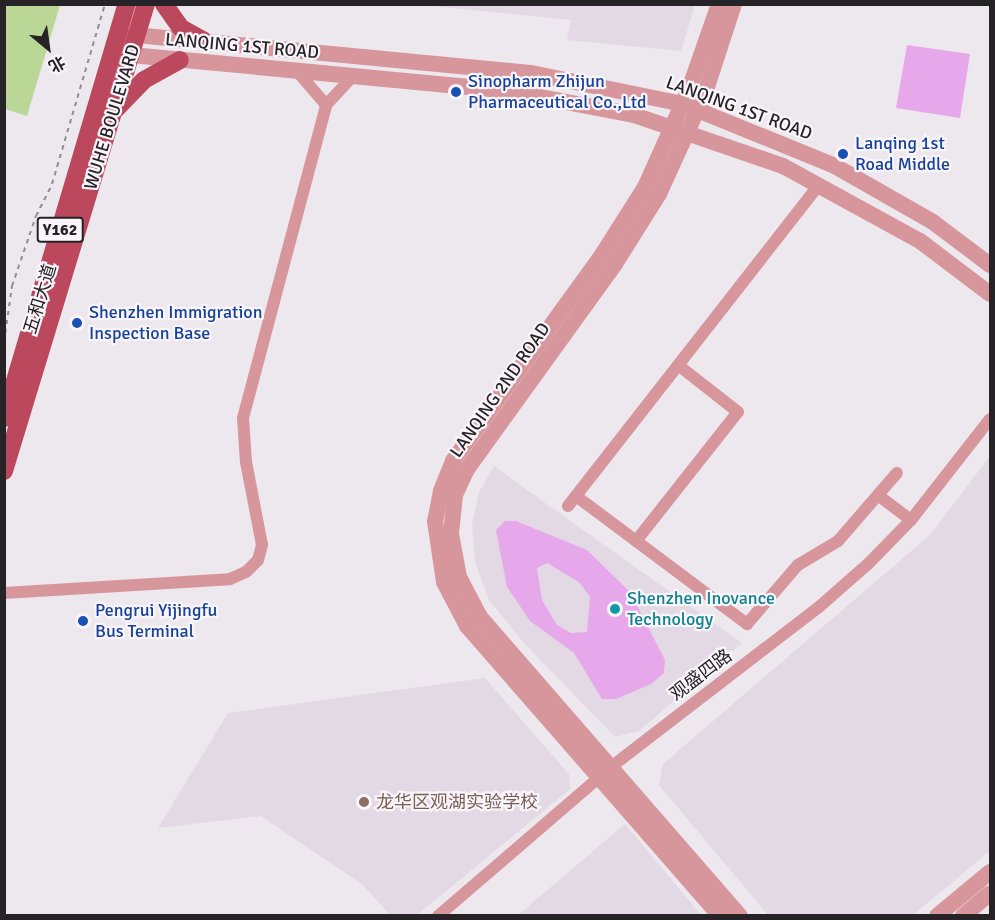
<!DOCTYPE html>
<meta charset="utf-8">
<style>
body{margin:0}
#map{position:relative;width:995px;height:920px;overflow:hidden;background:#ece8ed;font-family:Signika,"Noto Sans SC",sans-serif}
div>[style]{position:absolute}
.built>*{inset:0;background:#e3d9e4}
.green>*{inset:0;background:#bbd798}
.building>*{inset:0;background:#e7a8eb}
.path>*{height:2px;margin-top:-1px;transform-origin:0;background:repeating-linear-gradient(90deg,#918e92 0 4.5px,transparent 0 9px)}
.minor>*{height:12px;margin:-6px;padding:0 6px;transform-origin:6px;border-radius:6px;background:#d7969c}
.tertiary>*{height:16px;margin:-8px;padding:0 8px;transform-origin:8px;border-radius:8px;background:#d7969c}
.primary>*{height:18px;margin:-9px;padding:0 9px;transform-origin:9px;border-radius:9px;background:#bb485c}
.dots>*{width:16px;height:16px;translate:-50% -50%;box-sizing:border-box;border:3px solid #faf5fa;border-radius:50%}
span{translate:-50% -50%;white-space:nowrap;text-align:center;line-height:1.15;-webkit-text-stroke:4.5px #faf5fa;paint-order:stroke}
.shield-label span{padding:2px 4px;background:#faf5fa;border:2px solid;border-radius:4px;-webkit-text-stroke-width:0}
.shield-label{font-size:16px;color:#252325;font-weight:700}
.street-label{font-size:18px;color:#252325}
.transit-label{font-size:18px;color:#164399}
.left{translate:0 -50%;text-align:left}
.culture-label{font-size:18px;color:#0d838f}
.education-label{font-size:18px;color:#785e54}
.frame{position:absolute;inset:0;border:6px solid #252325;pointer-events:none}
.north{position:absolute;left:18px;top:18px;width:60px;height:60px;-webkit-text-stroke:4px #faf5fa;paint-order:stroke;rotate:151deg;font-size:16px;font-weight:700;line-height:24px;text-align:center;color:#252325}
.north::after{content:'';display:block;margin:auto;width:21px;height:27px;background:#252325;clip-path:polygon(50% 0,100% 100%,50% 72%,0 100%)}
</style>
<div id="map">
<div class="built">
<div style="clip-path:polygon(423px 5px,695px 5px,681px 51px,567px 40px,571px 20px)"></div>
<div style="clip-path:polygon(990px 456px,990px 851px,913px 915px,768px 915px,659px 785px,663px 764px,930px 535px)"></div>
<div style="clip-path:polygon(494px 466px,552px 508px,742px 643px,639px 731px,615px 737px,522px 641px,489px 600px,475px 562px,472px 525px,479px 492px)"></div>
<div style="clip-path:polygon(485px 678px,569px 774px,570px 789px,417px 915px,390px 915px,363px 885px,261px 816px,158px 828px,228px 713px)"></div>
<div style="clip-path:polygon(625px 824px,701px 915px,518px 915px)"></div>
</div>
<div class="green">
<div style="clip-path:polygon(4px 5px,60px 5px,27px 116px,5px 109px)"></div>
</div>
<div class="building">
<div style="clip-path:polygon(907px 45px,970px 54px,960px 118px,896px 108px)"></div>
<div style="clip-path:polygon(evenodd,505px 521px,516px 521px,587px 550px,630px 592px,665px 660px,664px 673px,651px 684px,616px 699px,602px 699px,574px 653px,530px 621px,507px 587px,496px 530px,505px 521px,547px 563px,579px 582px,590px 597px,587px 632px,571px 633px,557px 625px,542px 600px,537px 568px,547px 563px)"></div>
</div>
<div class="path">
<div style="left:4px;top:342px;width:57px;rotate:-81.9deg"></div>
<div style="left:12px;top:286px;width:74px;rotate:-71.1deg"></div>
<div style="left:36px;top:216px;width:36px;rotate:-63deg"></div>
<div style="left:52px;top:184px;width:188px;rotate:-73.6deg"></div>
</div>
<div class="minor">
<div style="left:297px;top:71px;width:45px;rotate:49.5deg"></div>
<div style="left:576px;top:496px;width:214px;rotate:36.8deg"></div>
<div style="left:747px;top:624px;width:78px;rotate:-49.2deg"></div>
<div style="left:798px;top:565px;width:47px;rotate:-31deg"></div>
<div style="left:838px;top:541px;width:90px;rotate:-49.1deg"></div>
<div style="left:879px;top:496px;width:40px;rotate:37deg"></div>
<div style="left:568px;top:506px;width:407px;rotate:-52deg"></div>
<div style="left:636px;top:541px;width:164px;rotate:-51.7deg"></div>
<div style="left:738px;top:412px;width:76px;rotate:-141.9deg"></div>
<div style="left:4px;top:593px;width:226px;rotate:-3.5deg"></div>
<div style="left:230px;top:579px;width:17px;rotate:-24deg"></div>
<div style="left:246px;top:572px;width:17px;rotate:-45deg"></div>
<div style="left:258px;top:560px;width:16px;rotate:-75deg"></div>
<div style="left:262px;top:545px;width:85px;rotate:-100.9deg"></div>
<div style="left:246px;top:462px;width:44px;rotate:-93.9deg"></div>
<div style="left:243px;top:418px;width:324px;rotate:-75.1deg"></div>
<div style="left:326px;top:105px;width:40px;rotate:-47deg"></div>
<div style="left:438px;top:916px;width:228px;rotate:-40.7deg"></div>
<div style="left:611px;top:767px;width:262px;rotate:-37.6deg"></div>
<div style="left:819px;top:607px;width:65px;rotate:-41.3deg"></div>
<div style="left:868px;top:564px;width:62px;rotate:-45.7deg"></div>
<div style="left:911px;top:520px;width:128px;rotate:-52deg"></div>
</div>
<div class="tertiary">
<div style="left:719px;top:4px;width:88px;rotate:109.3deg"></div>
<div style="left:690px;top:87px;width:110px;rotate:114.2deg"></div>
<div style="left:645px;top:187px;width:80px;rotate:122.3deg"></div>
<div style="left:602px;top:255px;width:254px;rotate:125.9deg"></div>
<div style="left:453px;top:461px;width:32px;rotate:112deg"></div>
<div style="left:441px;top:491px;width:31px;rotate:101deg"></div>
<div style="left:435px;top:521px;width:62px;rotate:81.6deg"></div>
<div style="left:444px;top:582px;width:50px;rotate:62.4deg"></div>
<div style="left:467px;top:626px;width:385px;rotate:48.9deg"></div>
<div style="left:734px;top:4px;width:94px;rotate:108deg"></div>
<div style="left:705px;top:93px;width:111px;rotate:114.5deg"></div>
<div style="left:659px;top:194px;width:83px;rotate:122.2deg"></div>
<div style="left:615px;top:264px;width:253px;rotate:125.8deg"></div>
<div style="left:467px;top:469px;width:29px;rotate:115deg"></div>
<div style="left:455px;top:495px;width:39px;rotate:96deg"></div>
<div style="left:451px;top:534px;width:44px;rotate:79.5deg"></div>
<div style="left:459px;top:577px;width:45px;rotate:62.3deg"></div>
<div style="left:480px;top:617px;width:396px;rotate:49deg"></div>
<div style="left:990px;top:265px;width:71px;rotate:-143deg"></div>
<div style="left:933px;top:222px;width:113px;rotate:-150.3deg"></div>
<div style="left:835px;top:166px;width:164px;rotate:-157.8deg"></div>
<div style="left:683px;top:104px;width:156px;rotate:-168.5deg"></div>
<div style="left:530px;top:73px;width:395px;rotate:-174.5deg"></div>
<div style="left:137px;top:35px;width:21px;rotate:163deg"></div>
<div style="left:117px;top:41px;width:20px;rotate:45deg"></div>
<div style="left:131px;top:55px;width:374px;rotate:5.4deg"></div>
<div style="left:503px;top:90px;width:133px;rotate:10.8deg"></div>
<div style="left:634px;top:115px;width:157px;rotate:18.9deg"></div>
<div style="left:783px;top:166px;width:156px;rotate:28.7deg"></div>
<div style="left:920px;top:241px;width:88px;rotate:37.1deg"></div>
<div style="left:937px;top:916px;width:69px;rotate:-39.7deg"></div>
<div style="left:963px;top:916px;width:35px;rotate:-40deg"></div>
</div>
<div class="primary">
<div style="left:164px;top:4px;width:29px;rotate:55deg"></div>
<div style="left:181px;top:28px;width:26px;rotate:29deg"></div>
<div style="left:116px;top:109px;width:40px;rotate:-46deg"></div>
<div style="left:144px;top:80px;width:41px;rotate:-29.1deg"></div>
<div style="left:4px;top:418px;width:432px;rotate:-73.5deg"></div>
<div style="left:4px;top:471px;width:488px;rotate:-73.1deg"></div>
</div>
<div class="dots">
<div style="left:456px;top:92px;background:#1a4fb4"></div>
<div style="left:843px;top:154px;background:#1a4fb4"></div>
<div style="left:77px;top:323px;background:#1a4fb4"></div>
<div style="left:615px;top:609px;background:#0f9aa8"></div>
<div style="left:83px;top:621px;background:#1a4fb4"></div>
<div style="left:364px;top:802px;background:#8d6e63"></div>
</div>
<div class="shield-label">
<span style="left:60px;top:230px">Y162</span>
</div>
<div class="street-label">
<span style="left:242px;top:46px;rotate:5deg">LANQING 1ST ROAD</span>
<span style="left:739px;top:108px;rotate:20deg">LANQING 1ST ROAD</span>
<span style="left:112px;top:117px;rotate:-73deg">WUHE BOULEVARD</span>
<span style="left:40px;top:299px;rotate:-73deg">五和大道</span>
<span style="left:500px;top:390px;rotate:-55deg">LANQING 2ND ROAD</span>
<span style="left:701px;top:675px;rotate:-37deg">观盛四路</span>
</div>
<div class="transit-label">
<span class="left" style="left:468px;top:92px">Sinopharm Zhijun<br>Pharmaceutical Co.,Ltd</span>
<span class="left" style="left:855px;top:154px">Lanqing 1st<br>Road Middle</span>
<span class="left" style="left:89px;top:323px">Shenzhen Immigration<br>Inspection Base</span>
<span class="left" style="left:95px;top:621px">Pengrui Yijingfu<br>Bus Terminal</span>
</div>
<div class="culture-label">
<span class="left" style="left:627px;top:609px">Shenzhen Inovance<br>Technology</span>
</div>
<div class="education-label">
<span class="left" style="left:376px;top:802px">龙华区观湖实验学校</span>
</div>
<div class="frame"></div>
<div class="north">北</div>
</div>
